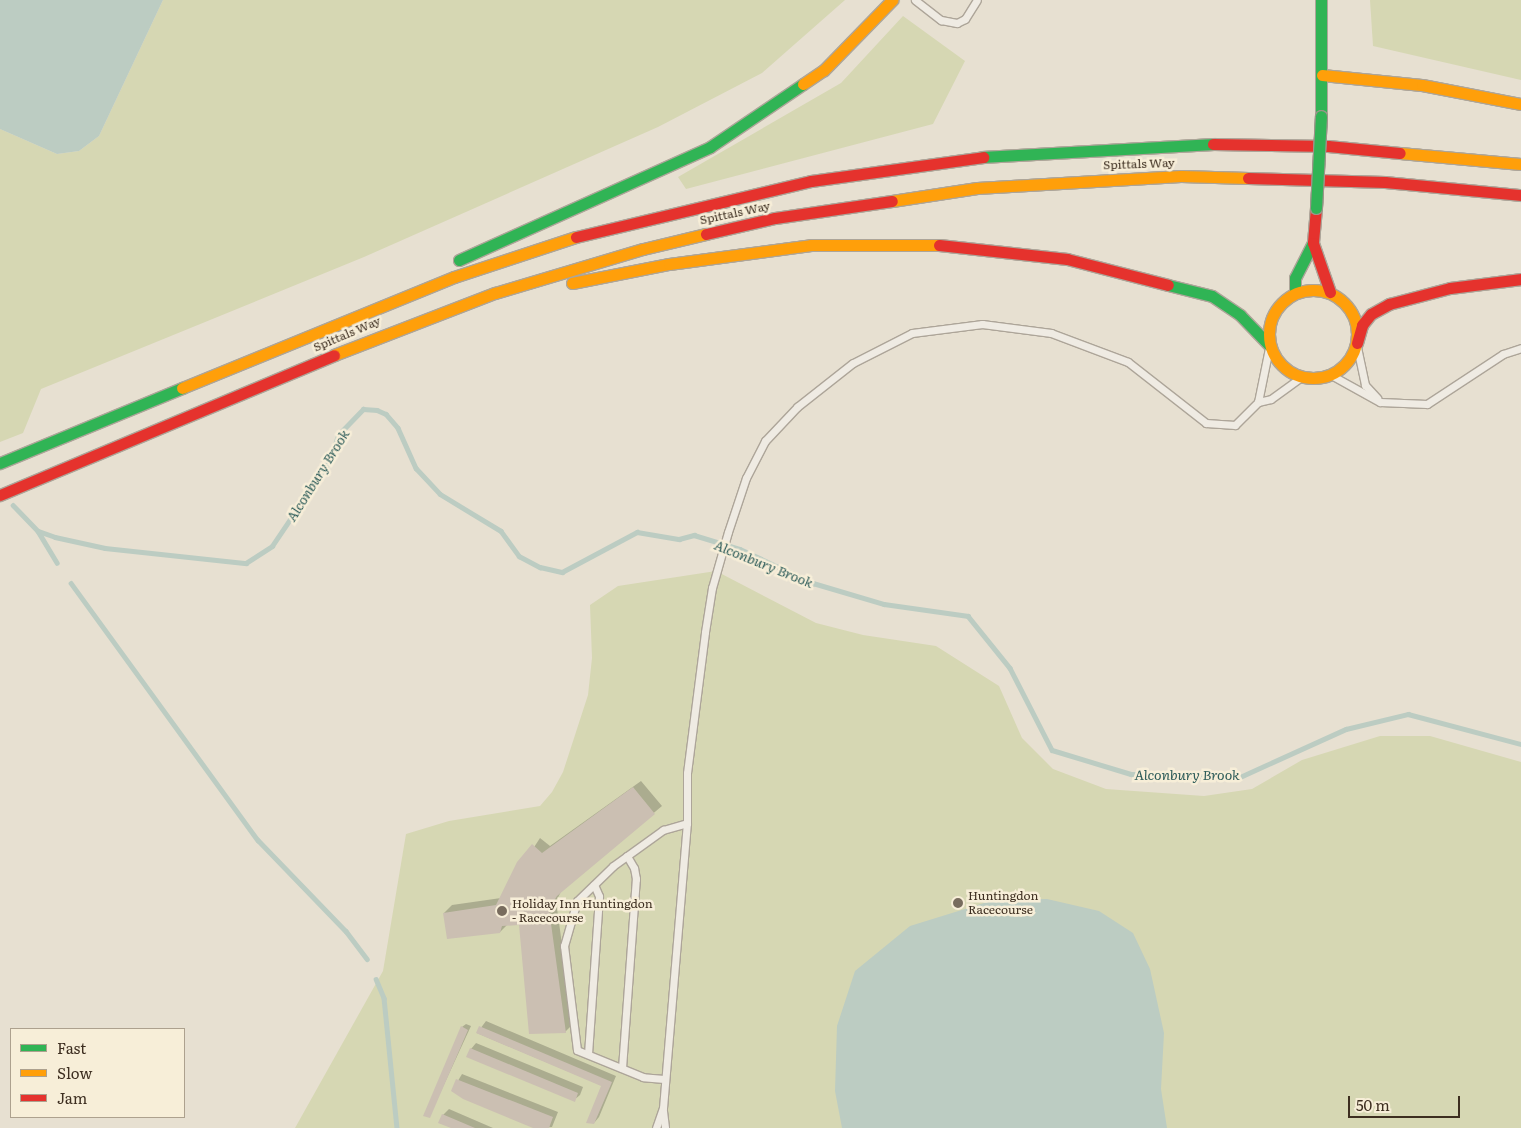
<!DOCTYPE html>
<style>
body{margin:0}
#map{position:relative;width:1521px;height:1128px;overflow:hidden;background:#e7e0d1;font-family:Literata,serif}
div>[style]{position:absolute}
.green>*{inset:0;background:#d6d7b3}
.water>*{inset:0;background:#bcccc2}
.shadow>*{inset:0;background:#0003}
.stream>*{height:4.5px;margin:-2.25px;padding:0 2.25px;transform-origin:2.25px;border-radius:2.25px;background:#bcccc2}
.building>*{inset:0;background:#cbbfb2}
.roads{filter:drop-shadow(1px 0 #ada599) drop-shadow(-1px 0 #ada599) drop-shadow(0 1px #ada599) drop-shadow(0 -1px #ada599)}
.lane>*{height:7px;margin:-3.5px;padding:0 3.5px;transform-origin:3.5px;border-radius:3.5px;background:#efebe3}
.fast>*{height:11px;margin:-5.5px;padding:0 5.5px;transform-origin:5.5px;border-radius:5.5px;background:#30b455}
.slow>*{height:11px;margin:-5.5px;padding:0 5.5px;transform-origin:5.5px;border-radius:5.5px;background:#ff9f0a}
.slow>.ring{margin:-5.5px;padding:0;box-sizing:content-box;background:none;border:11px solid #ff9f0a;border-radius:50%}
.jam>*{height:11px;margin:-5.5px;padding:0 5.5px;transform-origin:5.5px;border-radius:5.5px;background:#e5322d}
.bridges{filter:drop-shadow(1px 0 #9c958a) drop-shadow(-1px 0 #9c958a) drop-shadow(0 1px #9c958a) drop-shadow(0 -1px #9c958a)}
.fast-bridge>*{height:11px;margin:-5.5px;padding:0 5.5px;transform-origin:5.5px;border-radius:5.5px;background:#30b455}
.dots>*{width:14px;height:14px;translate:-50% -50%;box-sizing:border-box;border:2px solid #f7eed8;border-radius:50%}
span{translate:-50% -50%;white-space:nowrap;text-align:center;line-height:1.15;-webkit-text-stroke:5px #f7eed8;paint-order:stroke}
.street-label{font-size:12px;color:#3d2e20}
.poi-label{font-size:12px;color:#3d2e20}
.left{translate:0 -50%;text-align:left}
.water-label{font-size:14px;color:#2f5d5a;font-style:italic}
.legend{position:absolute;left:10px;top:1028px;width:175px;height:90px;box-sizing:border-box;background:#f7eed8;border:1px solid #ada18e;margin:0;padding:6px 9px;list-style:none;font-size:15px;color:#3d2e20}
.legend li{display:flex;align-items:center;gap:10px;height:25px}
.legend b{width:25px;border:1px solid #ada18e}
.scale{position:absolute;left:1348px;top:1096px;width:112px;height:22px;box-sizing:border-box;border:2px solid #3d2e20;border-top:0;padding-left:6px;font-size:15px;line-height:18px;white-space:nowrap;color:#3d2e20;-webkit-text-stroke:4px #f7eed8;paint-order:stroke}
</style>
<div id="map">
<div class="green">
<div style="clip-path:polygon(163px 0,845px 0,762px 73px,658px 127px,364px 257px,41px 389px,23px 433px,0 442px,0 129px,57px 154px,79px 151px,99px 136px)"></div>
<div style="clip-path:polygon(1370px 0,1521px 0,1521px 80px,1373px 46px)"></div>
<div style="clip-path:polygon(903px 16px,965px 61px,933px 124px,686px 189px,678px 177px,841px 83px)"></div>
<div style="clip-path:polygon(716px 571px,816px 623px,863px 635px,936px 646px,999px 686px,1022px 738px,1053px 769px,1106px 789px,1204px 796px,1252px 789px,1302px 760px,1380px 736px,1430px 736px,1521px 762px,1521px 1128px,295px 1128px,383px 971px,406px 834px,449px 821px,540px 806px,552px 792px,563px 772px,588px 695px,592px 658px,590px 605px,618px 586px)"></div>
</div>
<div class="water">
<div style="clip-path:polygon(0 0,163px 0,99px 136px,79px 151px,57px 154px,0 129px)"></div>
<div style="clip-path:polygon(1047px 899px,1099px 911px,1133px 933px,1150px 969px,1164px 1033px,1161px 1089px,1167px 1128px,842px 1128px,835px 1091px,837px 1026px,855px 971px,910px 926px,994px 900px)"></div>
</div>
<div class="shadow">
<div style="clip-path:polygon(641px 781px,662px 806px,562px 890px,556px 901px,573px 1024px,565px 1032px,521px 924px,507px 925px,500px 932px,444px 913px,452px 905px,501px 898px,540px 838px,550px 846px)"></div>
<div style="clip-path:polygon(486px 1021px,616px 1076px,599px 1117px,594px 1123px,603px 1086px,477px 1033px)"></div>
<div style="clip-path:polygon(466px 1024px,471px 1026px,429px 1117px,462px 1027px)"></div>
<div style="clip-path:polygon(476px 1043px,583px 1087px,580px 1095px,574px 1100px,471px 1049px)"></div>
<div style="clip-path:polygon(462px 1074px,558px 1112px,552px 1127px,537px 1128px,452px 1091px)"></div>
<div style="clip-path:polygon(449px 1109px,493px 1128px,454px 1128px,443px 1115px)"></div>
</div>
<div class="stream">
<div style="left:13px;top:505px;width:36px;rotate:46deg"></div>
<div style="left:38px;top:531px;width:18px;rotate:19deg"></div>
<div style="left:55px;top:537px;width:51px;rotate:12.4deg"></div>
<div style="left:105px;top:548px;width:142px;rotate:6.1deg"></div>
<div style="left:246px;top:563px;width:31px;rotate:-33deg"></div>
<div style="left:272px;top:546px;width:104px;rotate:-56deg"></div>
<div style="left:330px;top:460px;width:26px;rotate:-72deg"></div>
<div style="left:338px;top:435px;width:36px;rotate:-46deg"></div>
<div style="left:363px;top:409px;width:14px;rotate:4deg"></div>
<div style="left:377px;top:410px;width:10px;rotate:24deg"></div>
<div style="left:386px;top:414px;width:18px;rotate:49deg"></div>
<div style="left:398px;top:428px;width:44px;rotate:65.8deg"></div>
<div style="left:416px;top:468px;width:35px;rotate:47deg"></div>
<div style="left:440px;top:494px;width:71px;rotate:31.2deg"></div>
<div style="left:501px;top:531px;width:31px;rotate:54deg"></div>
<div style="left:519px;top:556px;width:24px;rotate:28deg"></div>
<div style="left:540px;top:567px;width:23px;rotate:13deg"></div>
<div style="left:562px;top:572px;width:85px;rotate:-28.1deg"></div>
<div style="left:637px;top:532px;width:43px;rotate:9.5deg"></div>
<div style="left:679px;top:539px;width:16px;rotate:-15deg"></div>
<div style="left:694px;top:535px;width:48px;rotate:16.9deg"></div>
<div style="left:740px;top:549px;width:81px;rotate:25deg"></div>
<div style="left:813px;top:583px;width:74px;rotate:16.5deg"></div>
<div style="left:884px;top:604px;width:85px;rotate:8.1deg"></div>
<div style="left:968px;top:616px;width:67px;rotate:51.1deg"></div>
<div style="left:1010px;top:668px;width:92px;rotate:62.9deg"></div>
<div style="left:1052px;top:750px;width:83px;rotate:16.9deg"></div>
<div style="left:1131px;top:774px;width:109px;rotate:1.6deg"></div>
<div style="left:1240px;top:777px;width:116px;rotate:-24.4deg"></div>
<div style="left:1346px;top:729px;width:64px;rotate:-13.6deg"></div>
<div style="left:1408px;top:714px;width:117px;rotate:14.9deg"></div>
<div style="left:38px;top:531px;width:37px;rotate:59deg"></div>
<div style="left:71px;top:583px;width:318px;rotate:54deg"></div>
<div style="left:258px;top:840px;width:127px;rotate:46deg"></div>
<div style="left:346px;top:931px;width:35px;rotate:53deg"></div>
<div style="left:376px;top:979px;width:21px;rotate:67deg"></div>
<div style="left:384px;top:998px;width:131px;rotate:84.3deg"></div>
</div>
<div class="building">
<div style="clip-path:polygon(633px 787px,655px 814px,557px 896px,549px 909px,566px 1033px,529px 1034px,519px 925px,502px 926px,500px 933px,447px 939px,443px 913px,496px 905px,517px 862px,532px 844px,542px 853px)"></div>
<div style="clip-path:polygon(461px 1026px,468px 1030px,430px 1118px,423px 1116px)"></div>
<div style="clip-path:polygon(479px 1026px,612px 1082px,594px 1124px,586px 1123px,601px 1086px,476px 1033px)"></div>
<div style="clip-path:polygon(470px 1048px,578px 1093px,575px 1102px,466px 1057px)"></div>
<div style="clip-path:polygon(456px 1079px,553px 1117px,549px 1128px,533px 1128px,463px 1099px,451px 1091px)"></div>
<div style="clip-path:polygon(442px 1114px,475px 1128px,451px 1128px,438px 1123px)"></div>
</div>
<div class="roads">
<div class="lane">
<div style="left:915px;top:0;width:33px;rotate:38deg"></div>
<div style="left:941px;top:20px;width:16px;rotate:11deg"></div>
<div style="left:957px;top:23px;width:9px;rotate:-27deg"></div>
<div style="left:965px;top:19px;width:22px;rotate:-58deg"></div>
<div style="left:1357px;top:347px;width:39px;rotate:78deg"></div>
<div style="left:1365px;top:385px;width:18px;rotate:47deg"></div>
<div style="left:1331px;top:375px;width:56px;rotate:28.9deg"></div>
<div style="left:1380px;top:402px;width:47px;rotate:2.4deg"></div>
<div style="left:1427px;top:404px;width:91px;rotate:-33.3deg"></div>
<div style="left:1503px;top:354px;width:19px;rotate:-18deg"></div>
<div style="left:1258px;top:402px;width:55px;rotate:-78.5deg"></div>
<div style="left:588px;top:1054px;width:158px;rotate:-86deg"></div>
<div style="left:599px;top:896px;width:12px;rotate:-114deg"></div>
<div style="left:622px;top:1068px;width:190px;rotate:-85.8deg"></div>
<div style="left:636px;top:879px;width:11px;rotate:-100deg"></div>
<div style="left:634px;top:868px;width:14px;rotate:-120deg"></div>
<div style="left:664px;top:1079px;width:21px;rotate:-175deg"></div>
<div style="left:643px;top:1077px;width:71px;rotate:-157.8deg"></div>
<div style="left:577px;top:1050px;width:105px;rotate:-97.1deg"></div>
<div style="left:564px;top:946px;width:47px;rotate:-73.9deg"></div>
<div style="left:577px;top:901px;width:50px;rotate:-44.2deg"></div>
<div style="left:613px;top:866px;width:62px;rotate:-35.8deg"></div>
<div style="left:663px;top:830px;width:25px;rotate:-16deg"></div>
<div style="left:663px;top:1111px;width:17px;rotate:83deg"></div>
<div style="left:656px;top:1128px;width:21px;rotate:-71deg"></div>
<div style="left:663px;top:1108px;width:286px;rotate:-85.2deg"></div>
<div style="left:687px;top:823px;width:50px;rotate:-90deg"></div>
<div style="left:687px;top:773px;width:142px;rotate:-82.7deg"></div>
<div style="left:705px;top:632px;width:45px;rotate:-81deg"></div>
<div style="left:712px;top:588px;width:58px;rotate:-74.1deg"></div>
<div style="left:728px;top:532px;width:57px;rotate:-71.6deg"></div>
<div style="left:746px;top:478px;width:42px;rotate:-62.8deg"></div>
<div style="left:765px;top:441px;width:47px;rotate:-46.7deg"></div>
<div style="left:797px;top:407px;width:71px;rotate:-38.2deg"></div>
<div style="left:853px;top:363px;width:66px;rotate:-27deg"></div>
<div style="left:912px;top:333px;width:71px;rotate:-7.3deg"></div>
<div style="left:982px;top:324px;width:70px;rotate:7.4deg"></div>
<div style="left:1051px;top:333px;width:82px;rotate:20.6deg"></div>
<div style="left:1128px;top:362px;width:99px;rotate:38deg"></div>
<div style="left:1206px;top:423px;width:29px;rotate:4deg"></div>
<div style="left:1235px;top:425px;width:33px;rotate:-45deg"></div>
<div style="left:1258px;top:402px;width:13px;rotate:-13deg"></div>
<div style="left:1271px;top:399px;width:37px;rotate:-36deg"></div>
</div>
<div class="fast">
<div style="left:1321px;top:0;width:116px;rotate:90deg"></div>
<div style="left:983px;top:157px;width:230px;rotate:-3.2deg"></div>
<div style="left:459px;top:260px;width:275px;rotate:-24.2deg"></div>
<div style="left:710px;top:147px;width:112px;rotate:-34.1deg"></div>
<div style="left:1168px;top:285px;width:45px;rotate:14deg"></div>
<div style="left:1212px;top:296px;width:34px;rotate:34deg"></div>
<div style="left:1240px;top:315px;width:43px;rotate:45.9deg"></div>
<div style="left:1295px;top:291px;width:13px;rotate:-90deg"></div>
<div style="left:1295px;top:278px;width:39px;rotate:-63deg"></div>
<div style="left:0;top:463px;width:197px;rotate:-22.4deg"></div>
</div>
<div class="slow">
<div style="left:1322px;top:75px;width:100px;rotate:5.7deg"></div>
<div style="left:1422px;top:85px;width:101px;rotate:10.9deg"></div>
<div style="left:803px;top:84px;width:25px;rotate:-34deg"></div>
<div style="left:824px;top:70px;width:98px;rotate:-45.8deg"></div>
<div style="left:1400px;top:153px;width:121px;rotate:5.2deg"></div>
<div style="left:892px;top:201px;width:86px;rotate:-8.7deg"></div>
<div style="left:977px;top:188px;width:204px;rotate:-3.4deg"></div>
<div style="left:1181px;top:176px;width:67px;rotate:1.7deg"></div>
<div style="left:572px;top:283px;width:99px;rotate:-11.1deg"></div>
<div style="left:669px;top:264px;width:143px;rotate:-7.6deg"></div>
<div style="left:811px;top:245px;width:128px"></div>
<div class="ring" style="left:1269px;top:290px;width:77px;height:77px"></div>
<div style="left:334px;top:355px;width:173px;rotate:-21.1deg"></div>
<div style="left:495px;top:293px;width:154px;rotate:-16.6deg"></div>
<div style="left:643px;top:249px;width:65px;rotate:-13.4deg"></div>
<div style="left:182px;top:388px;width:294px;rotate:-22.2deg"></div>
<div style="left:454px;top:277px;width:128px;rotate:-18.2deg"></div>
</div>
<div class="jam">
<div style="left:1213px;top:144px;width:115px;rotate:1deg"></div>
<div style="left:1328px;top:146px;width:72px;rotate:5.6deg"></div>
<div style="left:1248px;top:178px;width:137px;rotate:1.7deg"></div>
<div style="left:1385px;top:182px;width:137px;rotate:5.5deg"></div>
<div style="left:1316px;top:208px;width:35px;rotate:95deg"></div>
<div style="left:1313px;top:243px;width:52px;rotate:70.9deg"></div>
<div style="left:706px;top:234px;width:71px;rotate:-13.1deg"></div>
<div style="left:775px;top:218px;width:118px;rotate:-8.3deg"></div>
<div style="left:576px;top:237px;width:242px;rotate:-13.4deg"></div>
<div style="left:811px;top:181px;width:174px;rotate:-7.9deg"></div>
<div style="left:939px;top:245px;width:129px;rotate:6.2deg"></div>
<div style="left:1067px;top:259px;width:104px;rotate:14.4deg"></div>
<div style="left:1357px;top:343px;width:19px;rotate:-74deg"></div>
<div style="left:1362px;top:325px;width:14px;rotate:-51deg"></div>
<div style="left:1371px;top:314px;width:21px;rotate:-29deg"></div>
<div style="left:1389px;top:304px;width:63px;rotate:-14.7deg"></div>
<div style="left:1450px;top:288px;width:72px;rotate:-7.2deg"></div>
<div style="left:0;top:495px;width:362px;rotate:-22.7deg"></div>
</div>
</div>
<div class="bridges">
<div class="fast-bridge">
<div style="left:1316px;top:208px;width:92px;rotate:-86.9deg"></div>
</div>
</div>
<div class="dots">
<div style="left:958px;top:903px;background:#786c5e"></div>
<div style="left:502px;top:911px;background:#786c5e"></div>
</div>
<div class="street-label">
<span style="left:1139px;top:164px;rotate:-2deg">Spittals Way</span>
<span style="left:735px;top:213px;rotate:-12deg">Spittals Way</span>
<span style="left:347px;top:334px;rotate:-23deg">Spittals Way</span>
</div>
<div class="poi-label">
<span class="left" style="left:968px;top:903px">Huntingdon<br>Racecourse</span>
<span class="left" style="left:512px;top:911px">Holiday Inn Huntingdon<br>- Racecourse</span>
</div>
<div class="water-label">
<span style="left:317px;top:475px;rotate:-58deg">Alconbury Brook</span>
<span style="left:764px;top:563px;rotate:22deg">Alconbury Brook</span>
<span style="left:1187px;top:774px">Alconbury Brook</span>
</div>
<ul class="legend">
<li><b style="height:6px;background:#30b455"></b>Fast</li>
<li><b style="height:6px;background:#ff9f0a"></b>Slow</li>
<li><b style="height:6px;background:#e5322d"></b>Jam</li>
</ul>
<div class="scale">50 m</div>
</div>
